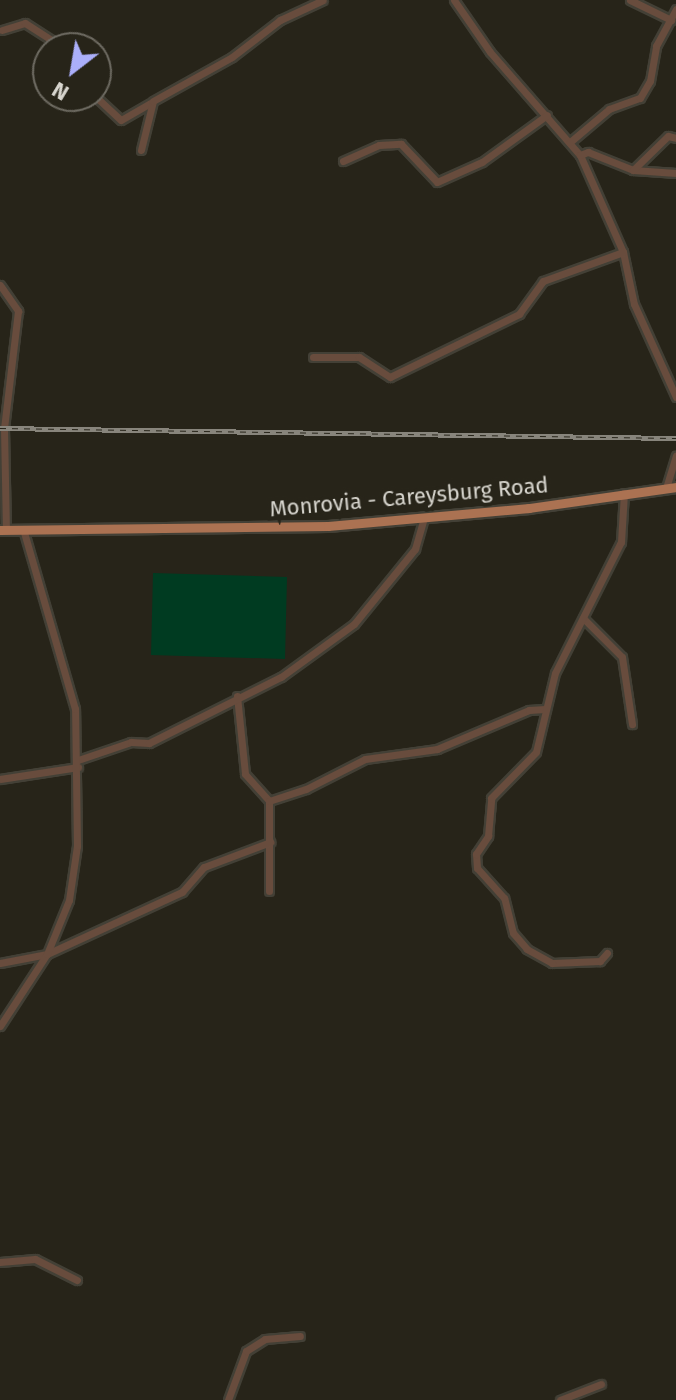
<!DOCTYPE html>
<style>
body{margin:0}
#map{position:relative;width:676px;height:1400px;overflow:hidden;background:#272419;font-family:"Fira Sans",sans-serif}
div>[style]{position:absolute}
.green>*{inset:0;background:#003b21}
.roads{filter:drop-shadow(2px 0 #434036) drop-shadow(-2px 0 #434036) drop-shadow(0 2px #434036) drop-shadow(0 -2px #434036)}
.minor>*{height:7px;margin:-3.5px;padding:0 3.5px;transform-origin:3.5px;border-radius:3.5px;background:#684c3d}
.major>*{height:9px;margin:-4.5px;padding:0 4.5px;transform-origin:4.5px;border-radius:4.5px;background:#ab7252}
.rail>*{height:5px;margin-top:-2.5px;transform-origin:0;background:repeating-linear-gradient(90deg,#272419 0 6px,#88857c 0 12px);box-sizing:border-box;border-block:2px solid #88857c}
span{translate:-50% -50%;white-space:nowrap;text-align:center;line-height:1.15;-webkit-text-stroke:8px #272419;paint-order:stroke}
.street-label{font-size:22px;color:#d8d6cf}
.north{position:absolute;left:32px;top:32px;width:80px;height:80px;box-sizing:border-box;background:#272419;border:2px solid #6e6b62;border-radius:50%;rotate:211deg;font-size:22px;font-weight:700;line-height:32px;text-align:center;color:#d8d6cf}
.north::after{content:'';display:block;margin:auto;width:28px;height:36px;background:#abaffb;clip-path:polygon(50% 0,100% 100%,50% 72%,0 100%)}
</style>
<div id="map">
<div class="green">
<div style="clip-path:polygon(153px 573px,287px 577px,285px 659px,151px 655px)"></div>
</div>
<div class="roads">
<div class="minor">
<div style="left:454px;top:0;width:63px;rotate:55.3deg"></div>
<div style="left:490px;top:52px;width:137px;rotate:48.9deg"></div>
<div style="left:580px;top:155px;width:106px;rotate:66.1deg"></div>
<div style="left:623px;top:252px;width:53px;rotate:78.1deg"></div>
<div style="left:634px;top:304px;width:102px;rotate:65.7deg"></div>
<div style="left:630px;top:0;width:46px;rotate:26deg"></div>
<div style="left:2px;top:30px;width:24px;rotate:-17deg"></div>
<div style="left:25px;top:23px;width:46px;rotate:32.7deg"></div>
<div style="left:95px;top:96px;width:35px;rotate:43deg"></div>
<div style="left:121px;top:120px;width:34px;rotate:-30deg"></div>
<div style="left:570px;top:142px;width:51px;rotate:-40.2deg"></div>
<div style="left:609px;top:109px;width:33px;rotate:-20deg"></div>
<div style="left:640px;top:98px;width:20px;rotate:-60deg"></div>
<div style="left:650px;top:81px;width:36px;rotate:-80deg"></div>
<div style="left:656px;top:46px;width:42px;rotate:-61.6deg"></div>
<div style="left:141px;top:150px;width:50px;rotate:-76.2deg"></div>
<div style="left:153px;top:101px;width:90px;rotate:-29.1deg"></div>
<div style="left:232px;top:57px;width:61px;rotate:-37.6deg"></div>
<div style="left:280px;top:20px;width:47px;rotate:-24.9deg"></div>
<div style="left:580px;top:155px;width:9px;rotate:-21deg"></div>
<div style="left:588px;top:152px;width:48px;rotate:21.8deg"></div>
<div style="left:633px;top:170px;width:43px;rotate:4deg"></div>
<div style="left:343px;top:161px;width:39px;rotate:-24deg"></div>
<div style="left:379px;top:145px;width:22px;rotate:-3deg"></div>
<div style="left:401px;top:144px;width:52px;rotate:46.5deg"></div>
<div style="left:437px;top:182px;width:49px;rotate:-24deg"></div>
<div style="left:482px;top:162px;width:80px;rotate:-35.9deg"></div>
<div style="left:633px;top:170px;width:49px;rotate:-44.2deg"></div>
<div style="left:668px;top:136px;width:8px;rotate:14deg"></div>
<div style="left:0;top:285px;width:32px;rotate:55deg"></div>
<div style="left:18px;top:311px;width:118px;rotate:96.8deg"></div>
<div style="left:4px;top:428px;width:101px;rotate:88.9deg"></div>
<div style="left:313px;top:357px;width:46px"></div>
<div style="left:359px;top:357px;width:37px;rotate:33deg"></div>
<div style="left:390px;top:377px;width:144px;rotate:-26deg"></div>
<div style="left:519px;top:314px;width:41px;rotate:-54deg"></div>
<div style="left:543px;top:281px;width:85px;rotate:-19.9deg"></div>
<div style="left:666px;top:488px;width:34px;rotate:-73deg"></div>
<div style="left:583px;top:618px;width:55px;rotate:45deg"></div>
<div style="left:622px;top:657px;width:68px;rotate:81.5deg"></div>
<div style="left:237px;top:696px;width:78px;rotate:84.1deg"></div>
<div style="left:245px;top:774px;width:36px;rotate:48deg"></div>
<div style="left:78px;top:760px;width:56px;rotate:-18.8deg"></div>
<div style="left:131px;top:742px;width:18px;rotate:3deg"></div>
<div style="left:149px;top:743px;width:148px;rotate:-26.6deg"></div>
<div style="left:281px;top:677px;width:90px;rotate:-36deg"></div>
<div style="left:354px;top:624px;width:97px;rotate:-50.9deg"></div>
<div style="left:415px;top:549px;width:33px;rotate:-74deg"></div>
<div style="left:0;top:779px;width:79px;rotate:-8.7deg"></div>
<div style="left:269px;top:891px;width:90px;rotate:-90deg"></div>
<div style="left:269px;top:801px;width:39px;rotate:-18deg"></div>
<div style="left:306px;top:789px;width:66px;rotate:-27deg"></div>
<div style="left:365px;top:759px;width:73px;rotate:-7.9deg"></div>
<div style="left:437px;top:749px;width:100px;rotate:-23deg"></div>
<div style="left:529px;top:710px;width:16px;rotate:-4deg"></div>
<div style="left:607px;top:953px;width:11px;rotate:131deg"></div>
<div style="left:600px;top:961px;width:48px;rotate:177.6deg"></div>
<div style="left:552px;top:963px;width:29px;rotate:-151deg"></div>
<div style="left:527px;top:949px;width:21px;rotate:-131deg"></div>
<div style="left:513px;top:933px;width:36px;rotate:-104deg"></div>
<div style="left:504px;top:898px;width:40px;rotate:-132deg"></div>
<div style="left:477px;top:868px;width:14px;rotate:-94deg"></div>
<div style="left:476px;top:854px;width:22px;rotate:-56deg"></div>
<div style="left:488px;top:836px;width:38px;rotate:-85deg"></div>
<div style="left:491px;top:798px;width:64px;rotate:-45.6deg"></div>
<div style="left:536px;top:752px;width:81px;rotate:-76.5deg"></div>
<div style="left:555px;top:673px;width:147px;rotate:-63.3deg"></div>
<div style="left:621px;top:542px;width:49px;rotate:-86.5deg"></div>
<div style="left:0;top:963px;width:48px;rotate:-10.8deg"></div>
<div style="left:47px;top:954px;width:149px;rotate:-24.7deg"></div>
<div style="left:182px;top:892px;width:33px;rotate:-49deg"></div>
<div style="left:204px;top:867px;width:71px;rotate:-20.7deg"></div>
<div style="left:0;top:1026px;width:86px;rotate:-56.9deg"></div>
<div style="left:47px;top:954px;width:58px;rotate:-67.8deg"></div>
<div style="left:69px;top:900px;width:55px;rotate:-81.6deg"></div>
<div style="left:77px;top:846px;width:137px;rotate:-90.8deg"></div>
<div style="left:75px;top:709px;width:187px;rotate:-106.1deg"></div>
<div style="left:0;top:1262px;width:35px;rotate:-5deg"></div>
<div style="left:35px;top:1259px;width:47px;rotate:26.6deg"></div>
<div style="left:228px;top:1400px;width:52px;rotate:-69.8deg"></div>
<div style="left:246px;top:1351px;width:22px;rotate:-32deg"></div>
<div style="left:265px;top:1339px;width:35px;rotate:-5deg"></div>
<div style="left:560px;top:1400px;width:44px;rotate:-21.3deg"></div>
</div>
<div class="major">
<div style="left:0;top:530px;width:328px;rotate:-0.7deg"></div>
<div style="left:328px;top:526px;width:202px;rotate:-5.1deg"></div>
<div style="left:529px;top:508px;width:148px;rotate:-8.1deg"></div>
</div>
</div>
<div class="rail">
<div style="left:0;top:428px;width:676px;rotate:0.85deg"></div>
</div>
<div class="street-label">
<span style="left:409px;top:497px;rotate:-5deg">Monrovia - Careysburg Road</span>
</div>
<div class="north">N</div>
</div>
